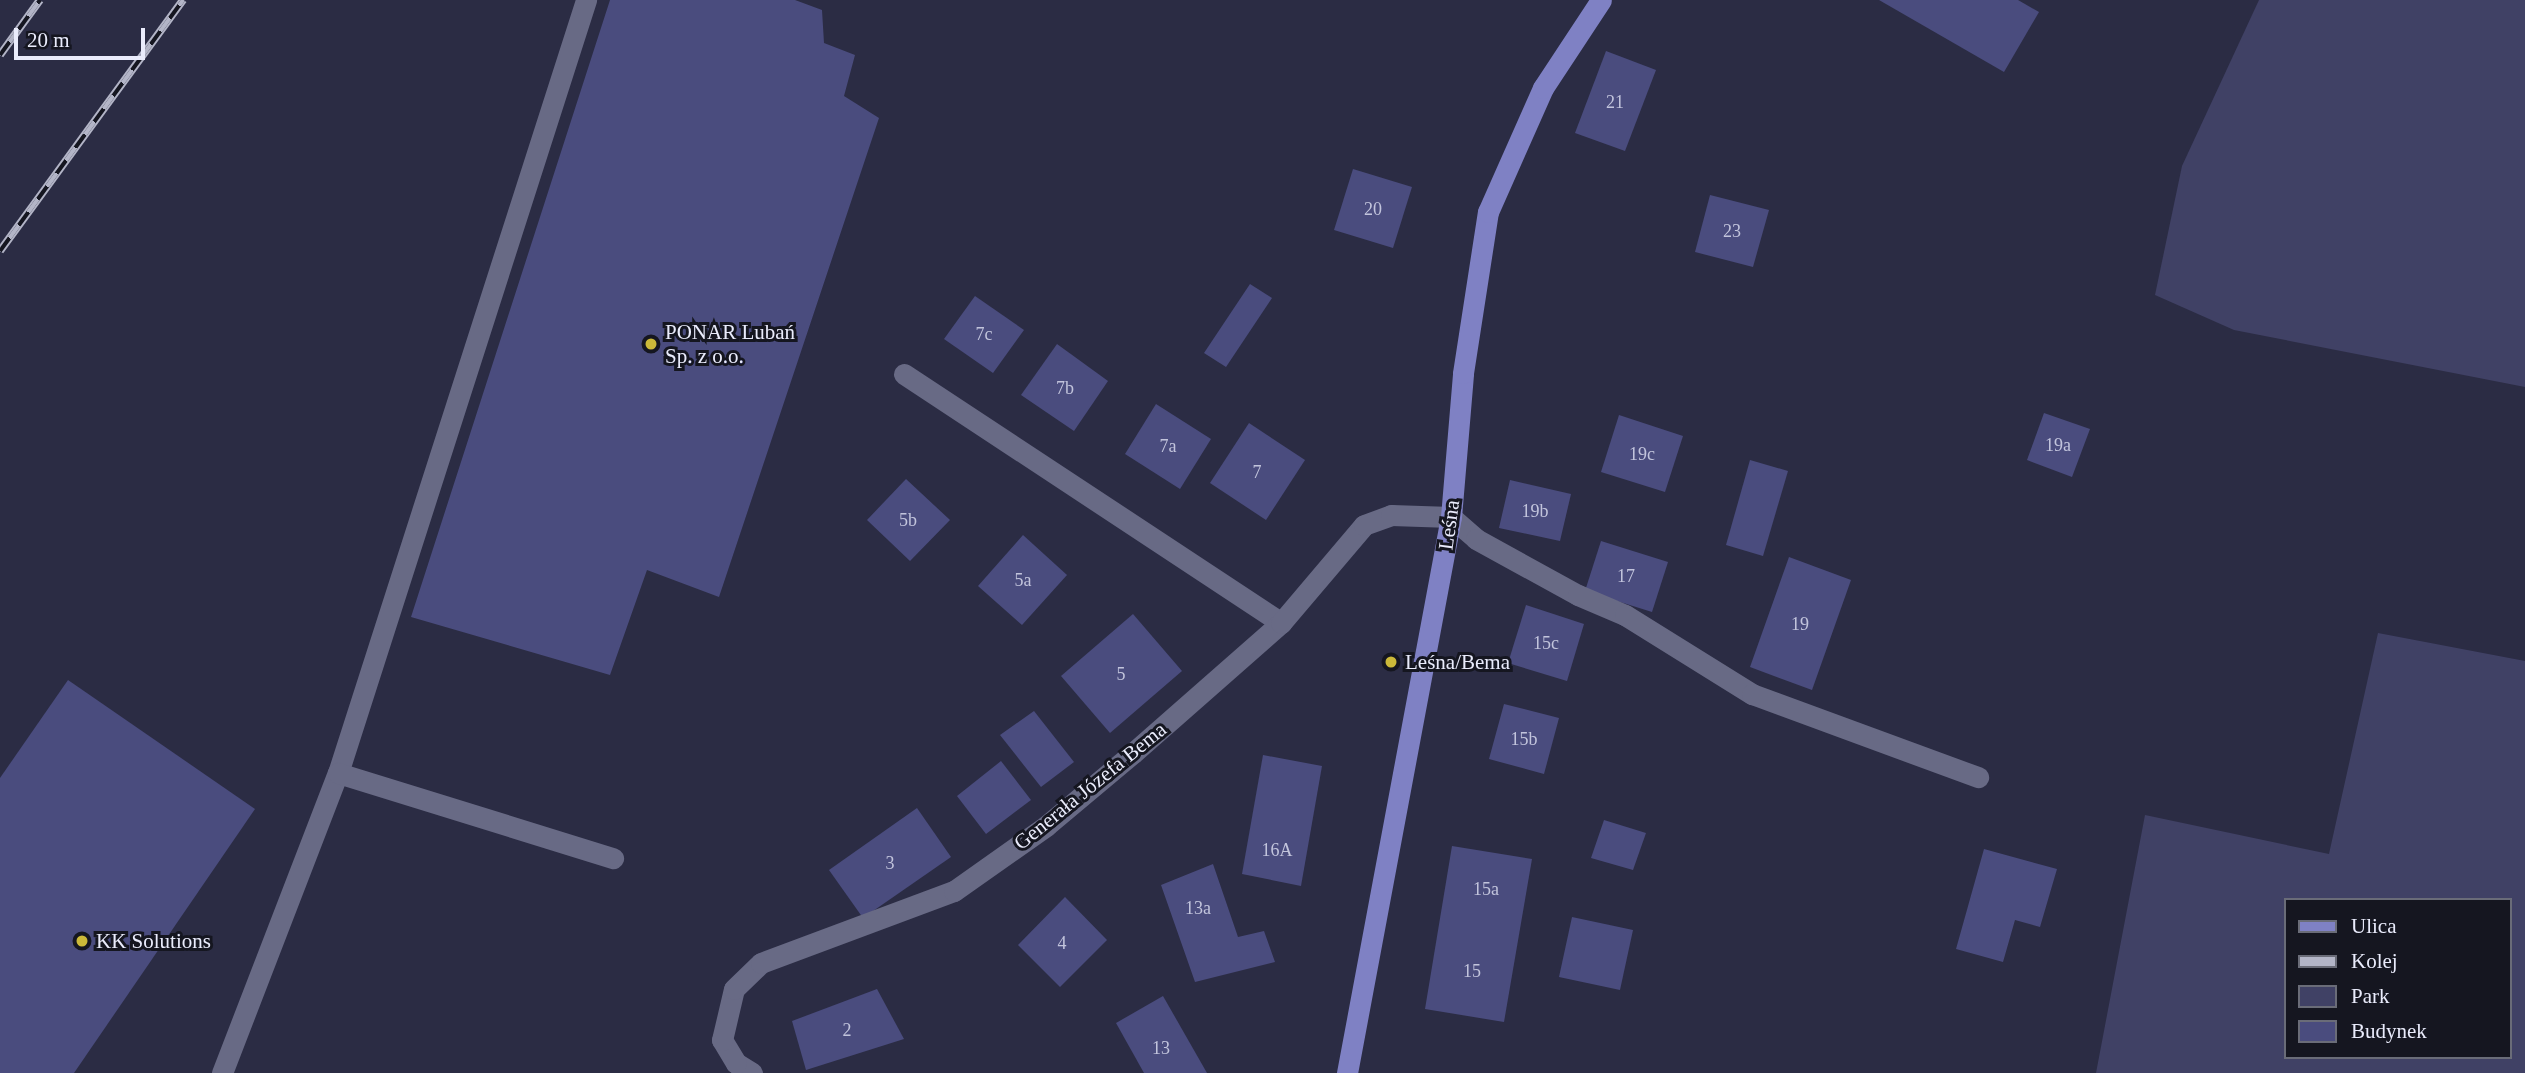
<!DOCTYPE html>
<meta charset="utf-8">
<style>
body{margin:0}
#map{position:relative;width:2525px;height:1073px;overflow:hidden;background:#2b2c44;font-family:"Times New Roman",serif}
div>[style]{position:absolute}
.green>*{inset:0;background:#404165}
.building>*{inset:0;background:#4a4c7e}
.minor>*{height:21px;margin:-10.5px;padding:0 10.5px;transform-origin:10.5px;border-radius:10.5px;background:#686a85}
.major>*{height:21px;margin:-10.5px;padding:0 10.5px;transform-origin:10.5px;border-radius:10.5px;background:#7f81c4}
.rail>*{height:8px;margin-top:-4px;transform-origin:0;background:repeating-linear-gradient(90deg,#151620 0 16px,#b3b5c7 0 32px);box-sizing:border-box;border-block:2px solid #b3b5c7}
.dots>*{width:19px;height:19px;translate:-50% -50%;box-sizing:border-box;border:4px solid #151620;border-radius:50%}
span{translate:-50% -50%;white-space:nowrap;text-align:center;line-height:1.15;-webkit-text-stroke:6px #151620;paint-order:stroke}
.number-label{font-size:18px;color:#c2c4dc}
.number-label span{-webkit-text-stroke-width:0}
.poi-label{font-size:21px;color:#eaecfc}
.left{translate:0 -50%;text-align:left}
.street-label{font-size:21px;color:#eaecfc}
.legend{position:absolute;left:2284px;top:898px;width:228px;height:161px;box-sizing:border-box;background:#151620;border:2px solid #6a6c78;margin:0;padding:9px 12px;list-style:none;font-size:21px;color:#eaecfc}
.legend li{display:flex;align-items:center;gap:14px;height:35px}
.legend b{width:35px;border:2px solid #6a6c78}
.scale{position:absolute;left:14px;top:28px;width:131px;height:32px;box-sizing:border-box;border:4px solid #eaecfc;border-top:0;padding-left:9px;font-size:21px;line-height:24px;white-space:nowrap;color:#eaecfc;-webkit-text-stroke:5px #151620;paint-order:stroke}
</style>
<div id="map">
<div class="green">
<div style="clip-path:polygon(2259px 0,2525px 0,2525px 387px,2234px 330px,2155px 295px,2182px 166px)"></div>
<div style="clip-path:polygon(evenodd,2378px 633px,2525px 661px,2525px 1073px,2096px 1073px,2145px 815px,2329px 854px,2378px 633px,2285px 900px,2509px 900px,2509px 1057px,2285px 1057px,2285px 900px)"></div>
</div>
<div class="building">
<div style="clip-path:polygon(610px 0,795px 0,822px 10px,824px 43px,855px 55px,844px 96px,879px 118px,719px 597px,647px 570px,610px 675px,411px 617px)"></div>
<div style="clip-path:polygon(1879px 0,2018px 0,2039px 12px,2004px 72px)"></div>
<div style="clip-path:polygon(1606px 51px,1656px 70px,1625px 151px,1575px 133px)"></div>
<div style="clip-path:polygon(1353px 169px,1412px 187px,1393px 248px,1334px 230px)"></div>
<div style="clip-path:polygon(1710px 195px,1769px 210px,1753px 267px,1695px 252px)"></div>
<div style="clip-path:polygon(1250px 284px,1272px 298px,1226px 367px,1204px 353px)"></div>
<div style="clip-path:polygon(975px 296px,1024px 330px,993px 373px,944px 339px)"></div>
<div style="clip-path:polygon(1057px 344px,1108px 381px,1074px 431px,1021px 395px)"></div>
<div style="clip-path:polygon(1156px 404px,1211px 439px,1180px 489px,1125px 454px)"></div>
<div style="clip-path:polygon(2044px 413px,2090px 429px,2072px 477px,2027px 460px)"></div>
<div style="clip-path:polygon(1619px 415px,1683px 436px,1665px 492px,1601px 472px)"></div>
<div style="clip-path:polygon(1249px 423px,1305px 460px,1266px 520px,1210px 483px)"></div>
<div style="clip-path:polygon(1750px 460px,1788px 471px,1763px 556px,1726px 545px)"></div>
<div style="clip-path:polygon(906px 479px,950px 520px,910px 561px,867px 520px)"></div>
<div style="clip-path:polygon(1510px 480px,1571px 494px,1560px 541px,1499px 528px)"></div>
<div style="clip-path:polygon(1023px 535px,1067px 575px,1022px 625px,978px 586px)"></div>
<div style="clip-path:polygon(1601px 541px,1668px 562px,1652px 612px,1585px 591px)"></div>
<div style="clip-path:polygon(1789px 557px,1851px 580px,1812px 690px,1750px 667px)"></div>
<div style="clip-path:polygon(1526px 605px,1584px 624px,1567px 681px,1508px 663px)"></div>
<div style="clip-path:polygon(1133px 614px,1182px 671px,1110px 733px,1061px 676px)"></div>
<div style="clip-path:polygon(68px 680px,255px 809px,74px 1073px,0 1073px,0 778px)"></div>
<div style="clip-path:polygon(1504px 704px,1559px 718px,1544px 774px,1489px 759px)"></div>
<div style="clip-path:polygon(1034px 711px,1074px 762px,1041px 787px,1000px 735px)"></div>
<div style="clip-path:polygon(1263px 755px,1322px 766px,1301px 886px,1242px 874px)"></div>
<div style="clip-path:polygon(1001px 761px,1031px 800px,986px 834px,957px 796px)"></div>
<div style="clip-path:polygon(917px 808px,951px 857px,863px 918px,829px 870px)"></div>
<div style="clip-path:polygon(1604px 820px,1646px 833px,1633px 870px,1591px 858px)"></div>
<div style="clip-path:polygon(1452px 846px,1532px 859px,1504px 1022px,1425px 1009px)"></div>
<div style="clip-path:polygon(1984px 849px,2057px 869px,2040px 927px,2015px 920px,2003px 962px,1956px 949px)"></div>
<div style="clip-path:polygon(1213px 864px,1238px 937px,1264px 931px,1275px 962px,1195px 982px,1161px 885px)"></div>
<div style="clip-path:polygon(1065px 897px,1107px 940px,1060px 987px,1018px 945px)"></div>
<div style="clip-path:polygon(1572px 917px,1633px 930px,1620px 990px,1559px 977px)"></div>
<div style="clip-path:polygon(877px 989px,904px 1039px,806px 1070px,792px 1021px)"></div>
<div style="clip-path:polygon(1163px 996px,1207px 1073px,1144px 1073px,1116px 1023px)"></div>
</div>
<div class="minor">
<div style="left:904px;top:374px;width:452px;rotate:33.4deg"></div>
<div style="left:338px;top:773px;width:812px;rotate:-72.21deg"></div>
<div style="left:222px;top:1073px;width:322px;rotate:-68.9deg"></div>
<div style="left:338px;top:773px;width:288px;rotate:17.2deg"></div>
<div style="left:752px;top:1073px;width:19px;rotate:-148deg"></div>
<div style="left:736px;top:1063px;width:27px;rotate:-121deg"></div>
<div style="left:722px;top:1040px;width:52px;rotate:-76.8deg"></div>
<div style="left:734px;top:989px;width:37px;rotate:-44deg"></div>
<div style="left:761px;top:963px;width:206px;rotate:-20.5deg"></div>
<div style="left:954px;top:891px;width:113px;rotate:-35.2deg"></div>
<div style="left:1046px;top:826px;width:114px;rotate:-40deg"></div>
<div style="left:1133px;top:753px;width:197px;rotate:-41.3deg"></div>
<div style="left:1281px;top:623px;width:128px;rotate:-49.7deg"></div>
<div style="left:1364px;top:525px;width:29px;rotate:-20deg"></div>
<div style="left:1391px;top:515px;width:60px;rotate:1.9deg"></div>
<div style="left:1451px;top:517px;width:33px;rotate:41deg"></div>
<div style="left:1476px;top:539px;width:116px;rotate:28.8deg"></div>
<div style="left:1578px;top:595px;width:51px;rotate:23.1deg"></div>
<div style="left:1625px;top:615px;width:150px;rotate:31.9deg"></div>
<div style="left:1752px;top:694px;width:241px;rotate:20.2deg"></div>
</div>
<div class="major">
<div style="left:1347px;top:1073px;width:566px;rotate:-79.41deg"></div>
<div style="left:1451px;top:517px;width:144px;rotate:-85.2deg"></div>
<div style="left:1463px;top:373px;width:163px;rotate:-81.2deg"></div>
<div style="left:1488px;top:212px;width:136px;rotate:-66.1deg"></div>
<div style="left:1543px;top:88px;width:105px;rotate:-56.6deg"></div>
</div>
<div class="rail">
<div style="left:0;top:55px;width:68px;rotate:-54deg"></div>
<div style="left:0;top:251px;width:311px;rotate:-53.9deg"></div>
</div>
<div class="dots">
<div style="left:651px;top:344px;background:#ccb939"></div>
<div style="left:1391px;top:662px;background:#ccb939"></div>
<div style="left:82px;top:941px;background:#ccb939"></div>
</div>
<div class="number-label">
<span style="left:1615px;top:102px">21</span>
<span style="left:1373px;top:209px">20</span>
<span style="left:1732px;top:231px">23</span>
<span style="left:984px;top:334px">7c</span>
<span style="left:1065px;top:388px">7b</span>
<span style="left:2058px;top:445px">19a</span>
<span style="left:1168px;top:446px">7a</span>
<span style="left:1642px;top:454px">19c</span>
<span style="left:1257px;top:472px">7</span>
<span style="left:1535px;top:511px">19b</span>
<span style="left:908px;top:520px">5b</span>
<span style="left:1626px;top:576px">17</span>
<span style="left:1023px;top:580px">5a</span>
<span style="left:1800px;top:624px">19</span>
<span style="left:1546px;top:643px">15c</span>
<span style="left:1121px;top:674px">5</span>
<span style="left:1524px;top:739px">15b</span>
<span style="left:1277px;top:850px">16A</span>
<span style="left:890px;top:863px">3</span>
<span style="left:1486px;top:889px">15a</span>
<span style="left:1198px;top:908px">13a</span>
<span style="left:1062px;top:943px">4</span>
<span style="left:1472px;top:971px">15</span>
<span style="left:847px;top:1030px">2</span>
<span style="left:1161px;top:1048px">13</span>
</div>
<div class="poi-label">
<span class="left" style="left:665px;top:344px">PONAR Lubań<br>Sp. z o.o.</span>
<span class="left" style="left:1405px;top:662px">Leśna/Bema</span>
<span class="left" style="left:96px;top:941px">KK Solutions</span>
</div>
<div class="street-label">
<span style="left:1449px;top:525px;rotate:-82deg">Leśna</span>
<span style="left:1090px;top:786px;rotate:-39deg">Generała Józefa Bema</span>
</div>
<ul class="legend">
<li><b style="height:9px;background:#7f81c4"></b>Ulica</li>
<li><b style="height:9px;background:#b3b5c7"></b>Kolej</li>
<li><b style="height:19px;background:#404165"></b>Park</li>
<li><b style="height:19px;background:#4a4c7e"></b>Budynek</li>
</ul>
<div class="scale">20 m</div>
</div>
